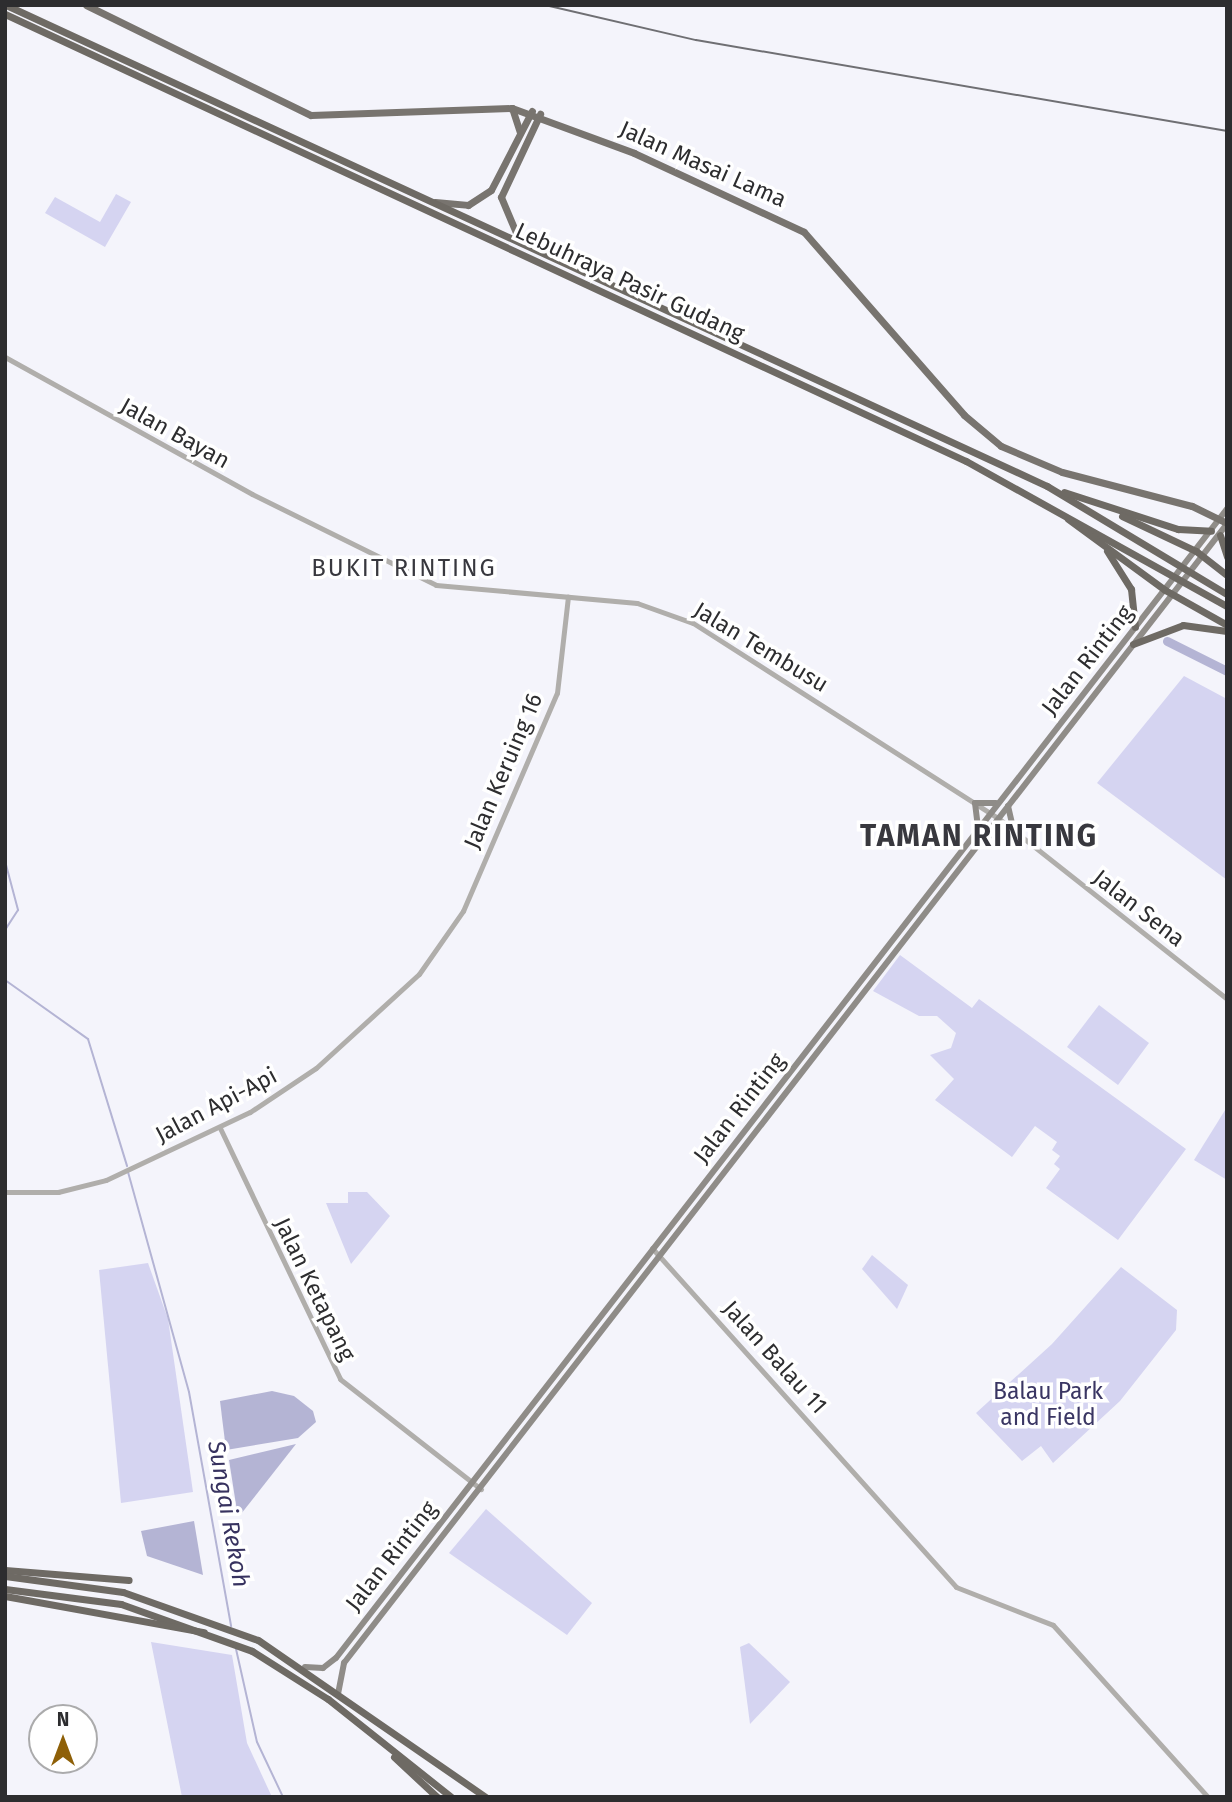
<!DOCTYPE html>
<style>
body{margin:0}
#map{position:relative;width:1232px;height:1802px;overflow:hidden;background:#f4f4fb;font-family:"Fira Sans",sans-serif}
div>[style]{position:absolute}
.green>*{inset:0;background:#d5d4f1}
.water>*{inset:0;background:#b4b4d4}
.stream>*{height:2px;margin:-1px;padding:0 1px;transform-origin:1px;border-radius:1px;background:#b4b4d4}
.river>*{height:9px;margin:-4.5px;padding:0 4.5px;transform-origin:4.5px;border-radius:4.5px;background:#b4b4d4}
.tertiary>*{height:5px;margin:-2.5px;padding:0 2.5px;transform-origin:2.5px;border-radius:2.5px;background:#b0aeab}
.secondary>*{height:6px;margin:-3px;padding:0 3px;transform-origin:3px;border-radius:3px;background:#8f8c88}
.primary>*{height:7px;margin:-3.5px;padding:0 3.5px;transform-origin:3.5px;border-radius:3.5px;background:#78746f}
.trunk>*{height:7px;margin:-3.5px;padding:0 3.5px;transform-origin:3.5px;border-radius:3.5px;background:#6e6a64}
.rail>*{height:2px;margin:-1px;padding:0 1px;transform-origin:1px;border-radius:1px;background:#6f6f73}
span{translate:-50% -50%;white-space:nowrap;text-align:center;line-height:1.15;-webkit-text-stroke:7px #fff;paint-order:stroke}
.street-label{font-size:23px;color:#2d2d2f}
.park-label{font-size:23px;color:#3a3663}
.neighbourhood-label{font-size:24px;color:#38383e;letter-spacing:2px}
.water-label{font-size:24px;color:#37325f;font-style:italic}
.district-label{font-size:30px;color:#38383e;font-weight:700;letter-spacing:2px}
.frame{position:absolute;inset:0;border:7px solid #2d2d2f;pointer-events:none}
.north{position:absolute;left:28px;top:1704px;width:70px;height:70px;box-sizing:border-box;background:#fff;border:2px solid #ababac;border-radius:50%;rotate:0deg;font-size:19px;font-weight:700;line-height:28px;text-align:center;color:#2d2d2f}
.north::after{content:'';display:block;margin:auto;width:24px;height:32px;background:#8e6008;clip-path:polygon(50% 0,100% 100%,50% 72%,0 100%)}
</style>
<div id="map">
<div class="green">
<div style="clip-path:polygon(116px 194px,131px 202px,105px 247px,45px 213px,55px 197px,100px 222px)"></div>
<div style="clip-path:polygon(1184px 676px,1227px 699px,1227px 880px,1097px 783px)"></div>
<div style="clip-path:polygon(900px 955px,972px 1008px,979px 999px,1186px 1149px,1118px 1240px,1046px 1188px,1060px 1169px,1054px 1164px,1060px 1156px,1052px 1150px,1057px 1142px,1035px 1126px,1012px 1157px,935px 1100px,954px 1079px,930px 1055px,951px 1048px,956px 1033px,937px 1016px,919px 1016px,873px 991px)"></div>
<div style="clip-path:polygon(1099px 1005px,1149px 1043px,1118px 1085px,1067px 1047px)"></div>
<div style="clip-path:polygon(1227px 1107px,1227px 1180px,1194px 1160px)"></div>
<div style="clip-path:polygon(348px 1192px,367px 1192px,390px 1216px,351px 1264px,326px 1203px,348px 1203px)"></div>
<div style="clip-path:polygon(872px 1255px,908px 1285px,897px 1309px,862px 1269px)"></div>
<div style="clip-path:polygon(148px 1263px,168px 1319px,193px 1492px,121px 1503px,99px 1270px)"></div>
<div style="clip-path:polygon(1121px 1267px,1177px 1310px,1176px 1330px,1120px 1401px,1053px 1463px,1041px 1446px,1022px 1461px,976px 1413px,1052px 1344px)"></div>
<div style="clip-path:polygon(486px 1509px,592px 1603px,567px 1635px,449px 1553px)"></div>
<div style="clip-path:polygon(151px 1642px,232px 1655px,247px 1743px,272px 1797px,182px 1797px)"></div>
<div style="clip-path:polygon(749px 1643px,790px 1682px,750px 1724px,740px 1647px)"></div>
</div>
<div class="water">
<div style="clip-path:polygon(272px 1391px,294px 1396px,313px 1411px,316px 1422px,298px 1438px,226px 1450px,220px 1401px)"></div>
<div style="clip-path:polygon(296px 1444px,241px 1514px,237px 1511px,229px 1460px)"></div>
<div style="clip-path:polygon(194px 1521px,203px 1575px,147px 1556px,141px 1531px)"></div>
</div>
<div class="stream">
<div style="left:5px;top:861px;width:51px;rotate:75.1deg"></div>
<div style="left:18px;top:910px;width:24px;rotate:123deg"></div>
<div style="left:5px;top:980px;width:102px;rotate:35.4deg"></div>
<div style="left:88px;top:1039px;width:133px;rotate:72.9deg"></div>
<div style="left:128px;top:1172px;width:228px;rotate:74.5deg"></div>
<div style="left:189px;top:1392px;width:238px;rotate:79.8deg"></div>
<div style="left:236px;top:1649px;width:95px;rotate:77.3deg"></div>
<div style="left:257px;top:1742px;width:61px;rotate:64.7deg"></div>
</div>
<div class="river">
<div style="left:1167px;top:641px;width:67px;rotate:26.6deg"></div>
</div>
<div class="tertiary">
<div style="left:5px;top:357px;width:282px;rotate:29deg"></div>
<div style="left:252px;top:494px;width:205px;rotate:26.3deg"></div>
<div style="left:436px;top:585px;width:202px;rotate:5.1deg"></div>
<div style="left:637px;top:603px;width:59px;rotate:19.7deg"></div>
<div style="left:693px;top:623px;width:362px;rotate:32.6deg"></div>
<div style="left:998px;top:818px;width:292px;rotate:38.3deg"></div>
<div style="left:220px;top:1128px;width:278px;rotate:64.4deg"></div>
<div style="left:340px;top:1379px;width:179px;rotate:38deg"></div>
<div style="left:5px;top:1192px;width:53px"></div>
<div style="left:58px;top:1192px;width:49px;rotate:-14deg"></div>
<div style="left:106px;top:1180px;width:159px;rotate:-25.3deg"></div>
<div style="left:250px;top:1112px;width:79px;rotate:-33.7deg"></div>
<div style="left:316px;top:1068px;width:139px;rotate:-42.4deg"></div>
<div style="left:419px;top:974px;width:77px;rotate:-55.1deg"></div>
<div style="left:463px;top:911px;width:237px;rotate:-66.7deg"></div>
<div style="left:557px;top:693px;width:97px;rotate:-83.5deg"></div>
<div style="left:652px;top:1248px;width:455px;rotate:48.1deg"></div>
<div style="left:956px;top:1587px;width:104px;rotate:21.4deg"></div>
<div style="left:1053px;top:1625px;width:232px;rotate:48deg"></div>
</div>
<div class="secondary">
<div style="left:975px;top:803px;width:21px"></div>
<div style="left:975px;top:803px;width:24px;rotate:83deg"></div>
<div style="left:1008px;top:806px;width:26px;rotate:77deg"></div>
<div style="left:986px;top:835px;width:28px;rotate:-8deg"></div>
<div style="left:305px;top:1667px;width:18px;rotate:3deg"></div>
<div style="left:323px;top:1668px;width:16px;rotate:-38deg"></div>
<div style="left:336px;top:1658px;width:1454px;rotate:-52.21deg"></div>
<div style="left:338px;top:1694px;width:32px;rotate:-79deg"></div>
<div style="left:344px;top:1663px;width:1441px;rotate:-52.22deg"></div>
</div>
<div class="primary">
<div style="left:86px;top:5px;width:250px;rotate:26.1deg"></div>
<div style="left:311px;top:115px;width:201px;rotate:-2deg"></div>
<div style="left:512px;top:108px;width:130px;rotate:20.2deg"></div>
<div style="left:634px;top:153px;width:187px;rotate:24.9deg"></div>
<div style="left:804px;top:232px;width:243px;rotate:48.8deg"></div>
<div style="left:964px;top:415px;width:48px;rotate:40deg"></div>
<div style="left:1001px;top:446px;width:66px;rotate:23.1deg"></div>
<div style="left:1062px;top:472px;width:134px;rotate:14.7deg"></div>
<div style="left:1192px;top:506px;width:39px;rotate:26deg"></div>
<div style="left:512px;top:108px;width:25px;rotate:72deg"></div>
<div style="left:435px;top:202px;width:33px;rotate:5deg"></div>
<div style="left:468px;top:205px;width:27px;rotate:-33deg"></div>
<div style="left:491px;top:190px;width:89px;rotate:-62.6deg"></div>
<div style="left:520px;top:242px;width:49px;rotate:-112.9deg"></div>
<div style="left:501px;top:197px;width:92px;rotate:-64.8deg"></div>
</div>
<div class="trunk">
<div style="left:6px;top:5px;width:1147px;rotate:24.8deg"></div>
<div style="left:1047px;top:486px;width:210px;rotate:31deg"></div>
<div style="left:5px;top:14px;width:1060px;rotate:24.95deg"></div>
<div style="left:966px;top:461px;width:299px;rotate:29.1deg"></div>
<div style="left:1064px;top:492px;width:120px;rotate:18deg"></div>
<div style="left:1178px;top:529px;width:33px;rotate:3deg"></div>
<div style="left:1122px;top:516px;width:82px;rotate:25.3deg"></div>
<div style="left:1196px;top:551px;width:39px;rotate:38deg"></div>
<div style="left:1068px;top:519px;width:120px;rotate:36.2deg"></div>
<div style="left:1165px;top:590px;width:71px;rotate:29.4deg"></div>
<div style="left:1220px;top:535px;width:23px;rotate:72deg"></div>
<div style="left:1107px;top:551px;width:45px;rotate:57.7deg"></div>
<div style="left:1131px;top:589px;width:38px;rotate:84deg"></div>
<div style="left:1133px;top:644px;width:53px;rotate:-20.8deg"></div>
<div style="left:1183px;top:625px;width:44px;rotate:7.8deg"></div>
<div style="left:5px;top:1570px;width:124px;rotate:4.6deg"></div>
<div style="left:5px;top:1576px;width:119px;rotate:7.7deg"></div>
<div style="left:123px;top:1592px;width:143px;rotate:19.6deg"></div>
<div style="left:258px;top:1640px;width:277px;rotate:34.6deg"></div>
<div style="left:5px;top:1589px;width:117px;rotate:7.4deg"></div>
<div style="left:121px;top:1604px;width:139px;rotate:19.7deg"></div>
<div style="left:252px;top:1651px;width:90px;rotate:32.3deg"></div>
<div style="left:328px;top:1699px;width:157px;rotate:38.5deg"></div>
<div style="left:5px;top:1596px;width:202px;rotate:10.3deg"></div>
<div style="left:394px;top:1757px;width:59px;rotate:42.9deg"></div>
</div>
<div class="rail">
<div style="left:545px;top:5px;width:155px;rotate:13.1deg"></div>
<div style="left:696px;top:40px;width:539px;rotate:9.72deg"></div>
</div>
<div class="street-label">
<span style="left:703px;top:164px;rotate:24deg">Jalan Masai Lama</span>
<span style="left:630px;top:282px;rotate:25deg">Lebuhraya Pasir Gudang</span>
<span style="left:175px;top:433px;rotate:29deg">Jalan Bayan</span>
<span style="left:761px;top:647px;rotate:31deg">Jalan Tembusu</span>
<span style="left:1087px;top:660px;rotate:-52deg">Jalan Rinting</span>
<span style="left:503px;top:771px;rotate:-67deg">Jalan Keruing 16</span>
<span style="left:1139px;top:908px;rotate:38deg">Jalan Sena</span>
<span style="left:216px;top:1105px;rotate:-28deg">Jalan Api-Api</span>
<span style="left:739px;top:1108px;rotate:-52deg">Jalan Rinting</span>
<span style="left:315px;top:1289px;rotate:64deg">Jalan Ketapang</span>
<span style="left:775px;top:1357px;rotate:48deg">Jalan Balau 11</span>
<span style="left:391px;top:1556px;rotate:-52deg">Jalan Rinting</span>
</div>
<div class="park-label">
<span style="left:1048px;top:1404px">Balau Park<br>and Field</span>
</div>
<div class="neighbourhood-label">
<span style="left:404px;top:569px">BUKIT RINTING</span>
</div>
<div class="water-label">
<span style="left:228px;top:1514px;rotate:80deg">Sungai Rekoh</span>
</div>
<div class="district-label">
<span style="left:979px;top:836px">TAMAN RINTING</span>
</div>
<div class="frame"></div>
<div class="north">N</div>
</div>
